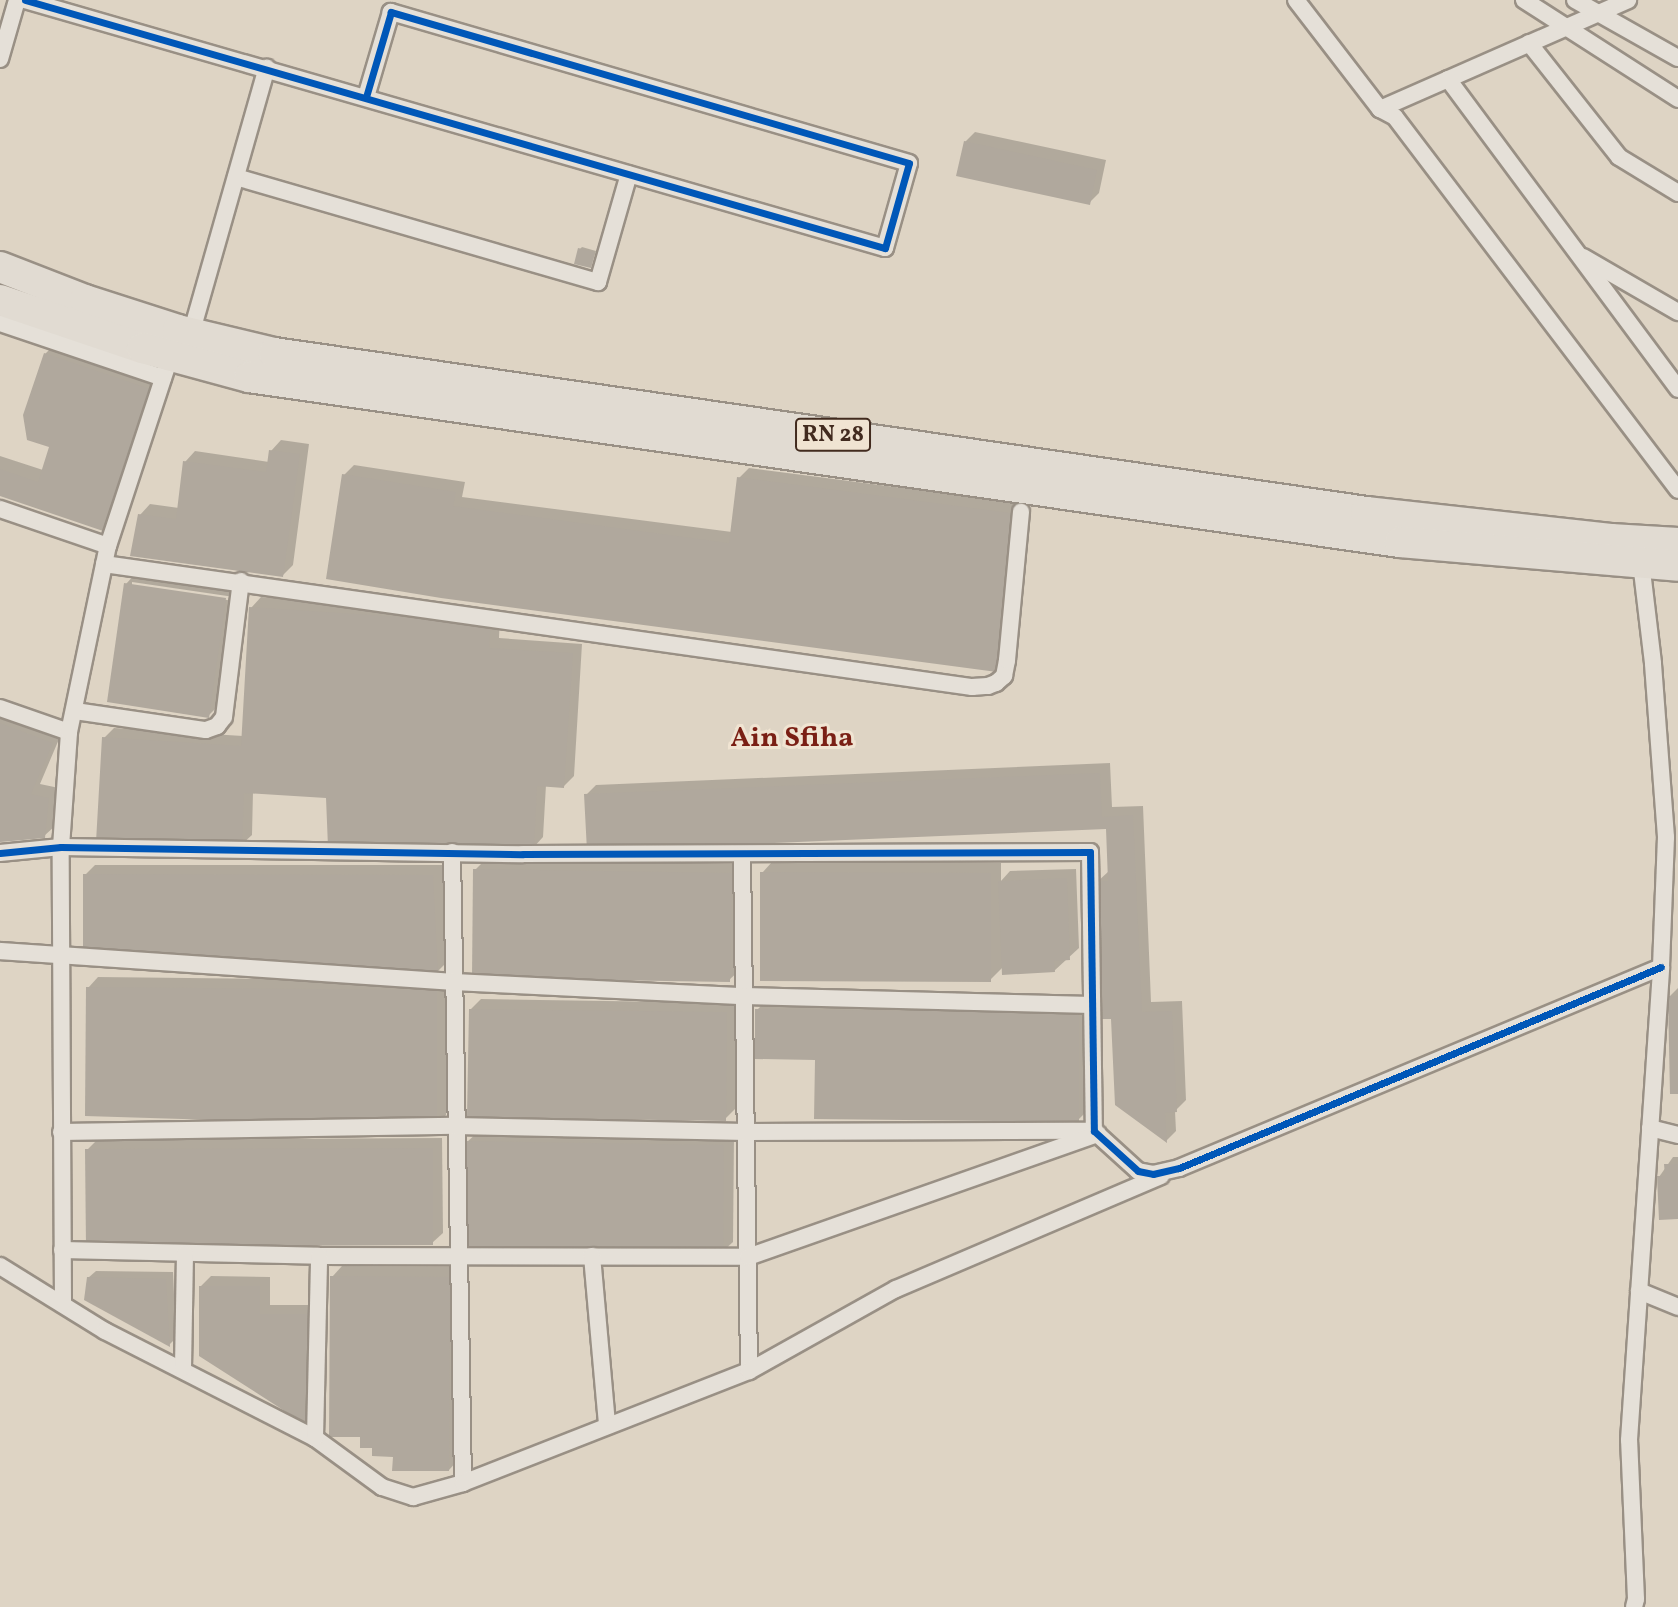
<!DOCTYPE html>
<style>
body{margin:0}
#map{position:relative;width:1678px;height:1607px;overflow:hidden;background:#ded4c4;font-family:Vollkorn,serif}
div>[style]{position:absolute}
.shadow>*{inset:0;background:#0003}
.building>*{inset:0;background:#b0a89d}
.roads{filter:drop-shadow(2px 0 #999085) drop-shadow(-2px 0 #999085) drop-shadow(0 2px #999085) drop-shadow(0 -2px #999085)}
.street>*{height:16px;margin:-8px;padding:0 8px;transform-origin:8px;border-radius:8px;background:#e5e0d8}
.highway>*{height:30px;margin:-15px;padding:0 15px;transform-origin:15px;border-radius:15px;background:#e1dbd2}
.cycleway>*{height:7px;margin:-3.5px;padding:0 3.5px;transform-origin:3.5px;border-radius:3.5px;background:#0057b8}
span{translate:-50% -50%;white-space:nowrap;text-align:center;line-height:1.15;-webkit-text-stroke:6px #f0e4d2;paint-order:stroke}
.shield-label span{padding:2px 5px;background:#f0e4d2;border:2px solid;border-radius:5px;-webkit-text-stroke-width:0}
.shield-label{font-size:23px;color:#422b1f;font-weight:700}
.quarter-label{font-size:28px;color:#7a1f14;font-weight:700}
</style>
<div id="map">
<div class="shadow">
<div style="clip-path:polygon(975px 132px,1106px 160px,1099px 193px,1089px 203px,965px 142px)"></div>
<div style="clip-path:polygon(582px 247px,596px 251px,591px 266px,580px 249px)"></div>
<div style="clip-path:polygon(55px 344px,165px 380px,109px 531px,0 494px,0 456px,43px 470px,51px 446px,45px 354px)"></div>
<div style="clip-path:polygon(281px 440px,309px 444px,293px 565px,283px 575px,140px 515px,150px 504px,179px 508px,185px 462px,195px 451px,269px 462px,271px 451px)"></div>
<div style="clip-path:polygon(354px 465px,465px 482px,462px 497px,732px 532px,739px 478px,749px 468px,1027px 504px,1007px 659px,997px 670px,344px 475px)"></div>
<div style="clip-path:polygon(136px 573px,235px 588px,234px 597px,132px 582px,132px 586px,234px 601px,218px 706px,208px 716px,126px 584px)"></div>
<div style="clip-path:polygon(261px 597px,500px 613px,499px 638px,582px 644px,574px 776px,564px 786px,546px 785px,543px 837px,533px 848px,328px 797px,253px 792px,252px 835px,241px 845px,104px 738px,114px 728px,243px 736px,251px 608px)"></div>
<div style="clip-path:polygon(0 710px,62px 732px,40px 784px,59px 788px,55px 826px,44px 836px,0 840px)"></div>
<div style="clip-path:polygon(1110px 763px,1112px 807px,1143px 806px,1151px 1002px,1182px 1001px,1186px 1100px,1175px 1111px,1176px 1131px,1166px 1141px,1112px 1017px,1097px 882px,1109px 871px,1107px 828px,586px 795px,596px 785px)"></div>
<div style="clip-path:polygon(485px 860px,741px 864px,740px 970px,729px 980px,475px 870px)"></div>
<div style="clip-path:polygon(772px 862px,1001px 863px,1001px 881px,1010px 871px,1076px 869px,1079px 948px,1054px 971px,1003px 967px,990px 980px,762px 873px)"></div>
<div style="clip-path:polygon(95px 865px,442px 865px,448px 961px,438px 971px,85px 875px)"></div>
<div style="clip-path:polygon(98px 977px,446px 981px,446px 1115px,436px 1125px,88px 988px)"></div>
<div style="clip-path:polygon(1678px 988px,1678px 1093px,1669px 997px)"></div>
<div style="clip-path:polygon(481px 999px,737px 1003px,735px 1109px,725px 1119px,471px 1009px)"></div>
<div style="clip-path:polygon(767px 1000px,1089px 1003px,1088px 1110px,1078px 1120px,817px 1058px,757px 1010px)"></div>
<div style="clip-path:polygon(478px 1132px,734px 1136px,733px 1242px,722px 1252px,467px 1142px)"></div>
<div style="clip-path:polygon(442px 1138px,443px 1233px,432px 1243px,87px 1150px,97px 1140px)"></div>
<div style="clip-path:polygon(1673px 1157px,1678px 1157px,1678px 1217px,1659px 1177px)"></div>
<div style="clip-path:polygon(342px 1266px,460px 1267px,459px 1459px,449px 1470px,394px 1455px,374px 1446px,362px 1435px,332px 1277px)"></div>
<div style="clip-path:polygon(96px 1271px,173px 1272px,176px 1338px,169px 1345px,88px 1278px)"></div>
<div style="clip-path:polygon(211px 1276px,270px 1277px,270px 1305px,318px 1305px,318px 1414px,201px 1286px)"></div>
</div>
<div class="building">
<div style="clip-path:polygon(964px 141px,1097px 170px,1090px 205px,956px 176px)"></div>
<div style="clip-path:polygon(578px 248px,595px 252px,591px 268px,574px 264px)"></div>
<div style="clip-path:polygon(44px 353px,156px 391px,109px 533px,0 496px,0 469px,38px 482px,49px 447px,27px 440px,23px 415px)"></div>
<div style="clip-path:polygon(269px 450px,300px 454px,283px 577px,130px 556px,138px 514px,176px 519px,183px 461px,266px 472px)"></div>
<div style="clip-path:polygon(342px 474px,456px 492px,453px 506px,729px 543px,737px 477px,1018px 514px,997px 672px,441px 598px,326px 579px)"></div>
<div style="clip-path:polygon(124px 583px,226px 598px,209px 718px,107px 702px)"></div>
<div style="clip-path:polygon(249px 607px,491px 623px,489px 648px,573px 653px,564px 788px,537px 786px,534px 849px,328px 847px,326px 798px,244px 793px,242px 847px,96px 842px,102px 737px,241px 746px)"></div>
<div style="clip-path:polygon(0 723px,53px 743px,31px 794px,49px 798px,45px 838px,0 842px)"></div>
<div style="clip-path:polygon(1100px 773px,1102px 817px,1133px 815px,1142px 1012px,1172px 1011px,1177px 1112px,1165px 1113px,1167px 1143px,1115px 1105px,1111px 1019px,1102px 1019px,1095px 881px,1108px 881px,1106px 829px,587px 851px,584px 794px)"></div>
<div style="clip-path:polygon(473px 869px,732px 873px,730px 982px,472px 978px)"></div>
<div style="clip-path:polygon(760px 872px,991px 873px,991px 982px,760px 981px)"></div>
<div style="clip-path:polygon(83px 874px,433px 875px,438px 973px,83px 958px)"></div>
<div style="clip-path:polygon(1067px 878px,1070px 960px,1054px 961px,1055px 972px,1002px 975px,998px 881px)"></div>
<div style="clip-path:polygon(86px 987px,437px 990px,437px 1127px,85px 1116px)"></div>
<div style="clip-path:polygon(1668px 996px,1678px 996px,1678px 1094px,1670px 1094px)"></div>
<div style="clip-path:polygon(469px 1009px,727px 1012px,726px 1121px,467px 1117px)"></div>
<div style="clip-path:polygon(755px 1009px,1079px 1013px,1079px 1122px,814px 1119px,815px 1060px,755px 1059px)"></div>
<div style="clip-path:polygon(466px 1141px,724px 1145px,723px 1254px,465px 1250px)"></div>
<div style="clip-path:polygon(433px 1148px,433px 1245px,86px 1247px,85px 1149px)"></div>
<div style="clip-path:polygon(1664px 1164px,1678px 1164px,1678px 1219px,1659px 1220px,1657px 1176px,1665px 1176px)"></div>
<div style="clip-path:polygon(330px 1276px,450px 1277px,449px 1471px,392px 1471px,393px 1457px,372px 1456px,372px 1448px,360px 1448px,360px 1437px,329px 1437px)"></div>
<div style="clip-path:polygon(87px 1277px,166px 1279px,170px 1347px,84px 1300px)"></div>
<div style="clip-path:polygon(199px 1286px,260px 1286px,260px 1314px,309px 1314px,308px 1426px,199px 1356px)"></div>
</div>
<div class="roads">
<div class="street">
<div style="left:25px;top:0;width:895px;rotate:16.09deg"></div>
<div style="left:885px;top:248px;width:88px;rotate:-74.2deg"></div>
<div style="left:909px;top:163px;width:540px;rotate:-163.75deg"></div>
<div style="left:391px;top:12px;width:89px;rotate:106.4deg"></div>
<div style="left:1296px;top:0;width:138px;rotate:52.4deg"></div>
<div style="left:1380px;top:109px;width:271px;rotate:-23.7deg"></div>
<div style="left:1524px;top:0;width:183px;rotate:32.7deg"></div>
<div style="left:1575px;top:0;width:118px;rotate:29.4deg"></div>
<div style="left:1529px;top:43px;width:145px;rotate:51.7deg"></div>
<div style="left:1619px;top:157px;width:69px;rotate:31.4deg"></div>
<div style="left:0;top:59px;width:61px;rotate:-73.9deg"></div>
<div style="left:1448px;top:79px;width:386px;rotate:53.4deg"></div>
<div style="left:1380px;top:109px;width:17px;rotate:28deg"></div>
<div style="left:1395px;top:117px;width:468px;rotate:52.8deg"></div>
<div style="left:236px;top:177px;width:377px;rotate:16.2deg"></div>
<div style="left:598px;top:282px;width:112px;rotate:-74deg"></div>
<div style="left:1583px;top:257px;width:110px;rotate:30.1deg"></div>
<div style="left:0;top:323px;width:172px;rotate:18.6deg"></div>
<div style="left:191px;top:334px;width:277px;rotate:-74.1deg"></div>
<div style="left:0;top:509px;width:114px;rotate:18.9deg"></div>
<div style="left:104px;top:564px;width:877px;rotate:8.07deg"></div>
<div style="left:972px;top:687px;width:16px;rotate:-4deg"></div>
<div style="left:988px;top:686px;width:9px;rotate:-21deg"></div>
<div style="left:996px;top:683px;width:11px;rotate:-41deg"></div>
<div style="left:1004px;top:676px;width:16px;rotate:-79deg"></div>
<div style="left:1007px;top:660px;width:149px;rotate:-84.6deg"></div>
<div style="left:0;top:708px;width:73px;rotate:19.2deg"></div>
<div style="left:75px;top:711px;width:132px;rotate:8.3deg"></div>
<div style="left:206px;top:730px;width:12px;rotate:-20deg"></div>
<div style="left:217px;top:726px;width:11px;rotate:-52deg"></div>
<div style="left:224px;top:717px;width:137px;rotate:-82.9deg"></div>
<div style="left:452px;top:852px;width:631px;rotate:89deg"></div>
<div style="left:0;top:853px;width:61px;rotate:-5.6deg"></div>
<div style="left:61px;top:847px;width:462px;rotate:0.9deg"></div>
<div style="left:523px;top:854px;width:567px;rotate:-0.2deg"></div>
<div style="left:1090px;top:852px;width:279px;rotate:89.2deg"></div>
<div style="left:1094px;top:1131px;width:59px;rotate:42.3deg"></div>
<div style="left:1138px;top:1171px;width:15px;rotate:11deg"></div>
<div style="left:1153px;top:1174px;width:27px;rotate:-13deg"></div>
<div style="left:1179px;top:1168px;width:522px;rotate:-22.64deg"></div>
<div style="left:742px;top:855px;width:516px;rotate:89.22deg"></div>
<div style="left:0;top:951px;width:455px;rotate:3.9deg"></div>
<div style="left:454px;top:982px;width:290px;rotate:2.8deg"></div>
<div style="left:744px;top:996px;width:348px;rotate:1.5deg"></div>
<div style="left:1650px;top:1128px;width:29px;rotate:14deg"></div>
<div style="left:61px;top:1132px;width:394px;rotate:-0.9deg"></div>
<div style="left:455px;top:1126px;width:291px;rotate:1.2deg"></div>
<div style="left:746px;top:1132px;width:348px;rotate:-0.2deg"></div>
<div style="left:62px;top:1250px;width:257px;rotate:1.3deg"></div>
<div style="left:319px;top:1256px;width:429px;rotate:0.1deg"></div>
<div style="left:748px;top:1257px;width:371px;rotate:-19.4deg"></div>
<div style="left:592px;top:1256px;width:170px;rotate:84.9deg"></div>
<div style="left:0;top:1266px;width:123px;rotate:31.8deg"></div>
<div style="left:105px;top:1331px;width:236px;rotate:27deg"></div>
<div style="left:315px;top:1438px;width:83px;rotate:36.2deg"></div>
<div style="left:382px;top:1487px;width:33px;rotate:18deg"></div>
<div style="left:413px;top:1497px;width:52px;rotate:-15.6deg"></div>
<div style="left:463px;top:1483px;width:307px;rotate:-21.4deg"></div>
<div style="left:749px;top:1371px;width:168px;rotate:-29.2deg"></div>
<div style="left:896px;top:1289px;width:288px;rotate:-23.1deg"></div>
<div style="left:1639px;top:1291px;width:42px;rotate:22.3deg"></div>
<div style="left:63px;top:1303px;width:456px;rotate:-90.3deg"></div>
<div style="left:61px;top:847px;width:115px;rotate:-86deg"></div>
<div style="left:69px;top:732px;width:190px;rotate:-78.2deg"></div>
<div style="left:108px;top:546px;width:202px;rotate:-71.8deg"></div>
<div style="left:183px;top:1368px;width:114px;rotate:-89deg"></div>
<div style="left:315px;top:1438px;width:182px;rotate:-88.7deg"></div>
<div style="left:1634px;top:1607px;width:8px;rotate:-76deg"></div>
<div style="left:1636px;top:1599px;width:159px;rotate:-92.5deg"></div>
<div style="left:1629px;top:1440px;width:474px;rotate:-86.1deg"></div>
<div style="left:1661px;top:967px;width:130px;rotate:-87.8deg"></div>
<div style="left:1666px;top:837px;width:174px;rotate:-94.3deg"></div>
<div style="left:1653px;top:663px;width:101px;rotate:-96.8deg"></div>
</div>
<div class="highway">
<div style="left:0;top:267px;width:91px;rotate:21.2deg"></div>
<div style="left:85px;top:300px;width:98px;rotate:17.9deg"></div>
<div style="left:178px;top:330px;width:99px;rotate:13.5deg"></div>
<div style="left:274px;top:353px;width:1104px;rotate:8.28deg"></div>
<div style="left:1366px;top:512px;width:246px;rotate:6.3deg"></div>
<div style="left:1611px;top:539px;width:67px;rotate:3.4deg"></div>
<div style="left:0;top:300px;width:150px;rotate:18.7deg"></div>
<div style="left:142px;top:348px;width:111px;rotate:15.2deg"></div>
<div style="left:249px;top:377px;width:1163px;rotate:8.16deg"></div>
<div style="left:1400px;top:542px;width:279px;rotate:4.9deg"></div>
</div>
</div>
<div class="cycleway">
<div style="left:25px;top:0;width:895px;rotate:16.09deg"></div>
<div style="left:885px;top:248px;width:88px;rotate:-74.2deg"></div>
<div style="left:909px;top:163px;width:540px;rotate:-163.75deg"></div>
<div style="left:391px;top:12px;width:89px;rotate:106.4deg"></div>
<div style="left:0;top:853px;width:61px;rotate:-5.6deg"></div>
<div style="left:61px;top:847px;width:462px;rotate:0.9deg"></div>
<div style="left:523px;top:854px;width:567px;rotate:-0.2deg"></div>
<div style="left:1090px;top:852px;width:279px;rotate:89.2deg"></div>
<div style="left:1094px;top:1131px;width:59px;rotate:42.3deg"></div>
<div style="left:1138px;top:1171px;width:15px;rotate:11deg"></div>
<div style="left:1153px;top:1174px;width:27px;rotate:-13deg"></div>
<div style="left:1179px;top:1168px;width:522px;rotate:-22.64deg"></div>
</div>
<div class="shield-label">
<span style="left:833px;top:435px">RN 28</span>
</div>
<div class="quarter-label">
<span style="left:792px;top:739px">Ain Sfiha</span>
</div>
</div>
